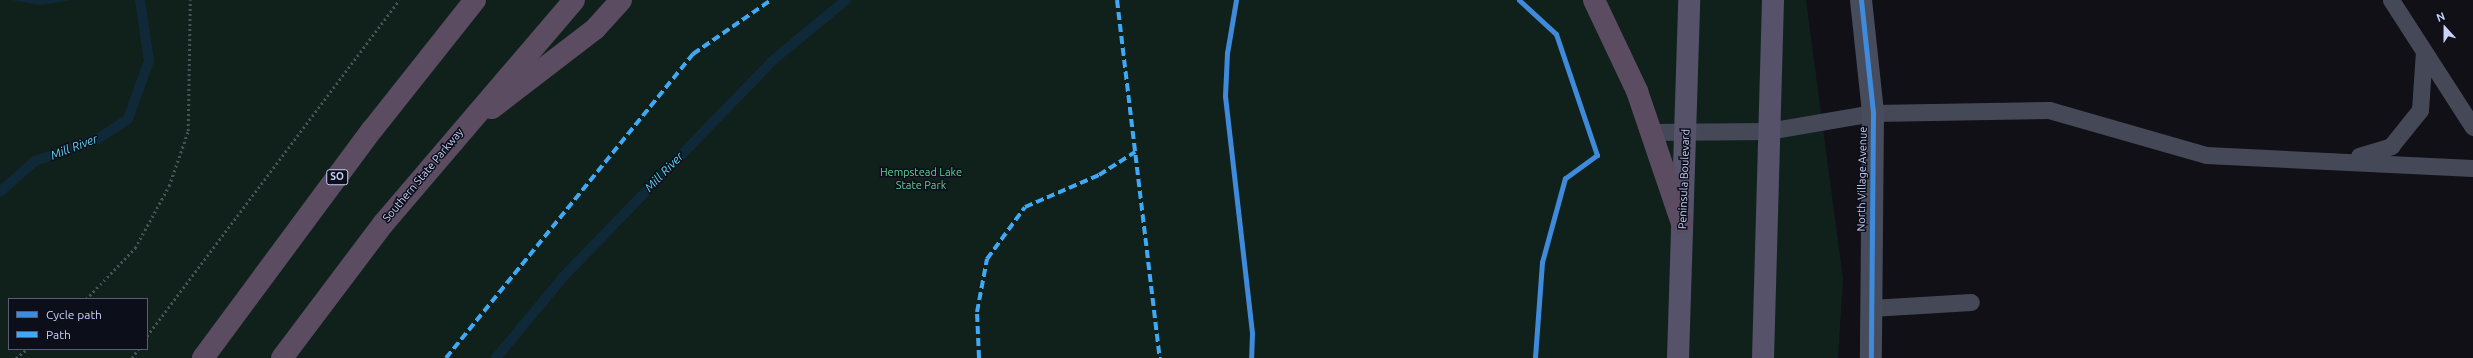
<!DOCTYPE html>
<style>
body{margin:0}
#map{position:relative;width:2473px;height:358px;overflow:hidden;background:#101016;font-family:Ubuntu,sans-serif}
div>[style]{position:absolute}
.green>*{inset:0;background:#10211c}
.water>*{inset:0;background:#0f2939}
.stream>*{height:10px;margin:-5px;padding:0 5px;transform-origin:5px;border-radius:5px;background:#0f2939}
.path>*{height:2.5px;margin-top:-1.25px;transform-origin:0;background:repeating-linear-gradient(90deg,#445458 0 2px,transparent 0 5px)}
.lane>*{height:17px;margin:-8.5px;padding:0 8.5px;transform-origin:8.5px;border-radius:8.5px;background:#454957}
.secondary>*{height:22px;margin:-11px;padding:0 11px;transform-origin:11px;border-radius:11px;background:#474c5d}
.primary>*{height:22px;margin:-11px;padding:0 11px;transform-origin:11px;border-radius:11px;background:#56526a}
.highway>*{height:22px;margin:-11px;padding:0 11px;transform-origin:11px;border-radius:11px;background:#5b4c62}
.quiet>*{height:4px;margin-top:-2px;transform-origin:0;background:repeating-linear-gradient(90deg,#3fa9f5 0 8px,transparent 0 12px)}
.cycleway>*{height:5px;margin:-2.5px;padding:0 2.5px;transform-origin:2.5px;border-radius:2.5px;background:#408adc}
span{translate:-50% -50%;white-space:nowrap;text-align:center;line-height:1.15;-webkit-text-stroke:3px #0c0e1a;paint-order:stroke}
.shield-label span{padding:1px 3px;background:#0c0e1a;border:1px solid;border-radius:3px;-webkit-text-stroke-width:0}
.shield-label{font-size:10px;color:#cad2fa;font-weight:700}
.park-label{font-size:11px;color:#5ed295}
.street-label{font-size:11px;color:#cad2fa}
.water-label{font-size:12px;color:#61d7f1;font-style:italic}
.legend{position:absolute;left:8px;top:298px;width:140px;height:52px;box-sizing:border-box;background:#0c0e1a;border:1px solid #585c74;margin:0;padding:5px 7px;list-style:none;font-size:12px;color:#cad2fa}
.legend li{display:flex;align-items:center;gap:8px;height:20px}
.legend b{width:20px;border:1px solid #585c74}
.north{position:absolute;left:2425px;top:8px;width:40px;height:40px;-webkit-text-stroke:3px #0c0e1a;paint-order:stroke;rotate:339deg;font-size:11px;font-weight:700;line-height:16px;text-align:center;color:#cad2fa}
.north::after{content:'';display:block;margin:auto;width:14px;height:18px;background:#cad2fa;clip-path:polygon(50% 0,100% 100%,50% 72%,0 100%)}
</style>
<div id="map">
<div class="green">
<div style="clip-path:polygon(evenodd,0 0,1806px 0,1843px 279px,1838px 358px,0 358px,0 0,9px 299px,147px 299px,147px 349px,9px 349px,9px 299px)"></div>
</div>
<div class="water">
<div style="clip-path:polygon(11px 0,72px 0,40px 5px)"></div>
</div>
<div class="stream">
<div style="left:0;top:192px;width:47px;rotate:-41.5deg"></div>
<div style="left:35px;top:161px;width:65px;rotate:-19deg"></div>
<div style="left:96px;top:140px;width:38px;rotate:-33deg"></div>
<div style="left:128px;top:119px;width:62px;rotate:-70.1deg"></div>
<div style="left:149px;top:61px;width:62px;rotate:-98.4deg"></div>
<div style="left:496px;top:358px;width:107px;rotate:-50.3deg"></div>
<div style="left:564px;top:276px;width:299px;rotate:-45.9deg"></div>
<div style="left:772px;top:61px;width:96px;rotate:-39.5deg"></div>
</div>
<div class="path">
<div style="left:86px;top:299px;width:71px;rotate:-46.1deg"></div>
<div style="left:135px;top:248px;width:71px;rotate:-61.3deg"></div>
<div style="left:169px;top:186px;width:58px;rotate:-70.9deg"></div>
<div style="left:188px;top:131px;width:131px;rotate:-89.1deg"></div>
<div style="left:147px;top:336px;width:420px;rotate:-53.1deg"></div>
<div style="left:16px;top:358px;width:14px;rotate:-39deg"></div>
<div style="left:132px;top:358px;width:11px;rotate:-56deg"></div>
</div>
<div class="lane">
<div style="left:2391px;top:0;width:151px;rotate:57.2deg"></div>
<div style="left:1651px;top:132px;width:117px;rotate:-0.5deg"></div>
<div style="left:1768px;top:131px;width:107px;rotate:-9.7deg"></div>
<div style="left:1873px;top:113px;width:176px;rotate:-1deg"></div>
<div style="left:2049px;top:110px;width:163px;rotate:16deg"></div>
<div style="left:2206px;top:155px;width:267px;rotate:2.8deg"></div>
<div style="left:2359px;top:156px;width:34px;rotate:-17deg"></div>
<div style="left:2391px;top:146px;width:46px;rotate:-51.1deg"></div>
<div style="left:2420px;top:110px;width:58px;rotate:-86.1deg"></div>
<div style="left:1871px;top:308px;width:100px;rotate:-3.4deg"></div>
</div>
<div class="secondary">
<div style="left:1861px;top:0;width:114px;rotate:83.9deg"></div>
<div style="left:1873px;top:113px;width:245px;rotate:90.5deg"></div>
</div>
<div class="primary">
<div style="left:1678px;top:358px;width:358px;rotate:-88.2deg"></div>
<div style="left:1763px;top:358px;width:358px;rotate:-88.4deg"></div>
</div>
<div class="highway">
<div style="left:1594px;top:0;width:101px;rotate:64.7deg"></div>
<div style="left:1637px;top:91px;width:139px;rotate:71.2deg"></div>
<div style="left:492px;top:108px;width:130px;rotate:-37.5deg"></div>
<div style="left:595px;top:29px;width:39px;rotate:-48deg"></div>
<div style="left:203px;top:358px;width:284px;rotate:-53.5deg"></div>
<div style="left:372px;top:130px;width:166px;rotate:-51.6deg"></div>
<div style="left:282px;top:358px;width:168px;rotate:-53deg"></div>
<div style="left:383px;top:224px;width:294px;rotate:-49.5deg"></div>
</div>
<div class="quiet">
<div style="left:1117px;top:0;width:361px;rotate:83.2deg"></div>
<div style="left:446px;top:358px;width:392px;rotate:-50.9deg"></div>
<div style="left:693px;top:54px;width:95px;rotate:-34.7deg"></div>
<div style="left:979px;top:358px;width:46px;rotate:-92.5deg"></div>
<div style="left:977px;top:312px;width:54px;rotate:-79.3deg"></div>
<div style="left:987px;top:259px;width:64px;rotate:-53.8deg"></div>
<div style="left:1025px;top:207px;width:81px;rotate:-23.4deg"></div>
<div style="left:1099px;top:175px;width:43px;rotate:-32.6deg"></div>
</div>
<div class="cycleway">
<div style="left:1236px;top:0;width:54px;rotate:99.6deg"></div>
<div style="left:1227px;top:53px;width:43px;rotate:92.7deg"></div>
<div style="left:1225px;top:96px;width:239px;rotate:83.5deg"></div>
<div style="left:1252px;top:333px;width:25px;rotate:92deg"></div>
<div style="left:1519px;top:0;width:50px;rotate:42.6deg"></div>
<div style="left:1556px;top:34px;width:128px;rotate:71.3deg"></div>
<div style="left:1597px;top:155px;width:39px;rotate:144deg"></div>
<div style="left:1565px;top:178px;width:87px;rotate:105.3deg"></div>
<div style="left:1542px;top:262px;width:96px;rotate:94.2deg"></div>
<div style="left:1861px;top:0;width:114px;rotate:83.9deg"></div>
<div style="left:1873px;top:113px;width:245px;rotate:90.5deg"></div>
</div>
<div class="shield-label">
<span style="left:337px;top:177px">SO</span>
</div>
<div class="park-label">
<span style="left:921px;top:179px">Hempstead Lake<br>State Park</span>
</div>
<div class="street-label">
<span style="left:423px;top:175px;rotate:-50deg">Southern State Parkway</span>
<span style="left:1684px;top:179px;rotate:-88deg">Peninsula Boulevard</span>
<span style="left:1862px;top:179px;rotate:-89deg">North Village Avenue</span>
</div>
<div class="water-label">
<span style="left:74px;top:147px;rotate:-21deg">Mill River</span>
<span style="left:664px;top:172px;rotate:-46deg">Mill River</span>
</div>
<ul class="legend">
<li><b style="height:5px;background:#408adc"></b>Cycle path</li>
<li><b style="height:5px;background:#3fa9f5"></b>Path</li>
</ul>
<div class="north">N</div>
</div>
